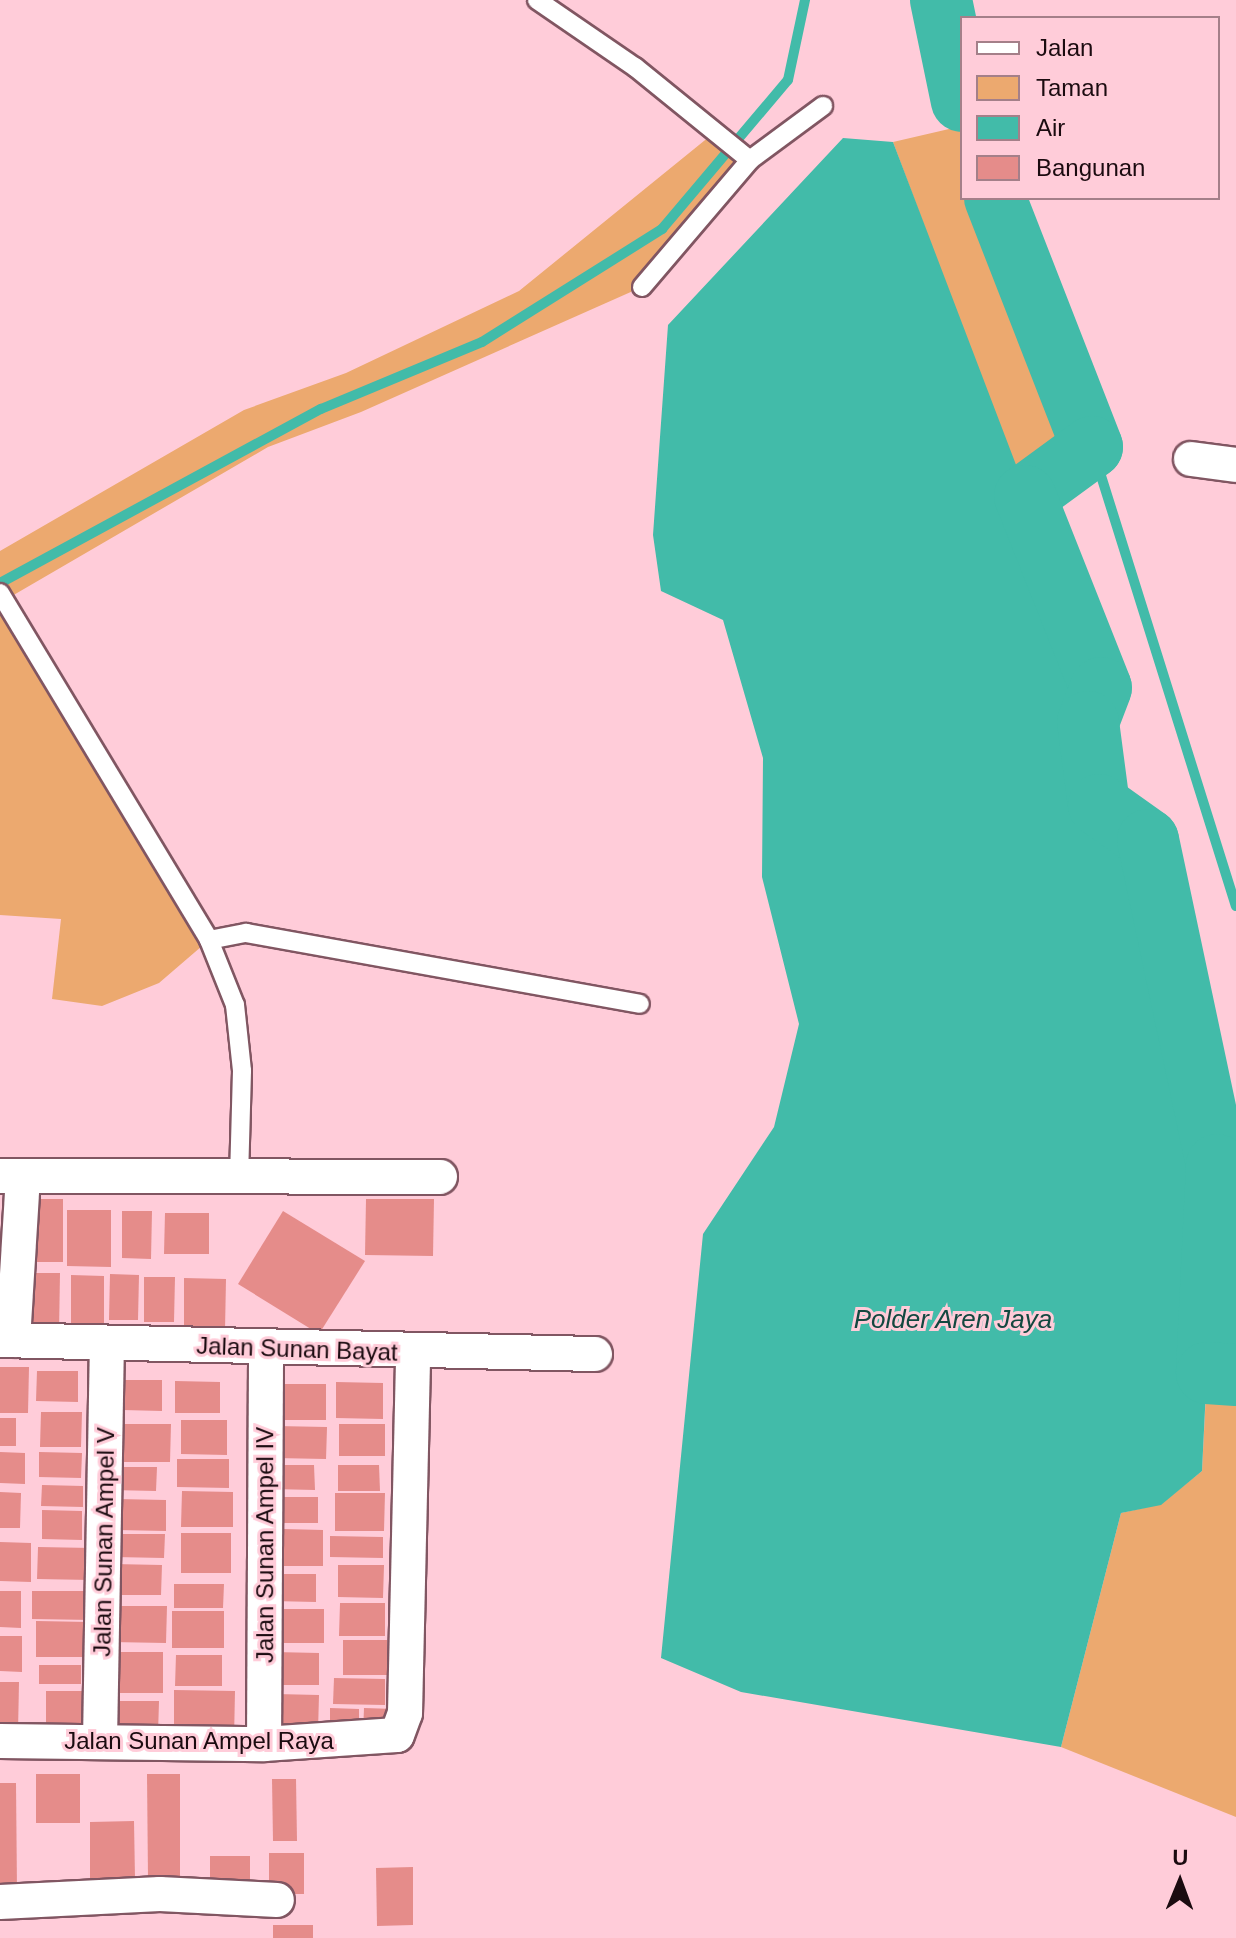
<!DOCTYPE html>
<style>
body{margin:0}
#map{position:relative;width:1236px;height:1938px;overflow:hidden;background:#ffccd9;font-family:Arial,sans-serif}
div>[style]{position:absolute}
.green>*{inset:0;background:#eca96f}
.water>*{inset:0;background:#42bba9}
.stream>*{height:10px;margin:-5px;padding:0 5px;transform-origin:5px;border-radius:5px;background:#42bba9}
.river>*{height:62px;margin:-31px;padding:0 31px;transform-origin:31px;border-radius:31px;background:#42bba9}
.building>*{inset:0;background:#e58c8a}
.roads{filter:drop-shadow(2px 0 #815662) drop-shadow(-2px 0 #815662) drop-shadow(0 2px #815662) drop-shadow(0 -2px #815662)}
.service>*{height:18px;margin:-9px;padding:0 9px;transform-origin:9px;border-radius:9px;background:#fff}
.minor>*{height:34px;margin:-17px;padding:0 17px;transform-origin:17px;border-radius:17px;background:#fff}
span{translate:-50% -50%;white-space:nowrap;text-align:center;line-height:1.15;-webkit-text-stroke:6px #ffccd9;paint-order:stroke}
.street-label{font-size:24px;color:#1b0b10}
.water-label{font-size:26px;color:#134840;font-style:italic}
.legend{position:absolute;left:960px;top:16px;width:260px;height:184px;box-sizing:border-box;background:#ffccd9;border:2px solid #a47f89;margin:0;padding:10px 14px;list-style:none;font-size:24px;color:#1b0b10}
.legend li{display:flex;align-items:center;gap:16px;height:40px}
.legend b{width:40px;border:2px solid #a47f89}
.north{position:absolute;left:1140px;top:1842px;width:80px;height:80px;-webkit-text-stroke:6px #ffccd9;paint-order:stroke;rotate:1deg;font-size:22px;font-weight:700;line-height:32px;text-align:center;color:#1b0b10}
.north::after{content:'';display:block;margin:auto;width:28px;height:36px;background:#1b0b10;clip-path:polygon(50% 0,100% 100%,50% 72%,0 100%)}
</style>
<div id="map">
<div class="green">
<div style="clip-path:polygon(962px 126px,962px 198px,995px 198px,1092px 447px,1025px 496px,893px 142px)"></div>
<div style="clip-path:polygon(715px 132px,750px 160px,642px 287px,361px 412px,268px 447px,5px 600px,209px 940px,159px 983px,102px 1006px,52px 999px,61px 919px,0 915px,0 551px,244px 410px,346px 373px,519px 291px)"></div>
<div style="clip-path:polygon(1207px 1373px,1236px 1375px,1236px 1817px,1061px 1747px,1121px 1513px,1161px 1504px,1202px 1471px)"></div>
</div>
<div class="water">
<div style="clip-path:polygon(843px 138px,893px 142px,1101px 688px,1088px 722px,1099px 805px,1148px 840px,1217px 1165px,1202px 1471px,1161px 1505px,1121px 1513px,1061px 1747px,741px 1692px,661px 1658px,703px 1234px,774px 1127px,799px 1024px,762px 877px,763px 758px,723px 620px,661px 591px,653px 535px,668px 325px)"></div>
</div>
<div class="stream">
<div style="left:940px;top:0;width:106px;rotate:78.1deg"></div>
<div style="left:995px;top:198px;width:267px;rotate:68.7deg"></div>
<div style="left:1092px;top:447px;width:481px;rotate:72.6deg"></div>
<div style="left:0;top:583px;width:365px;rotate:-28.5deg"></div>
<div style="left:321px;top:409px;width:174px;rotate:-22.6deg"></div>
<div style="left:482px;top:342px;width:213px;rotate:-32.1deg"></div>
<div style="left:662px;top:229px;width:195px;rotate:-49.8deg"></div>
<div style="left:788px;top:80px;width:82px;rotate:-78deg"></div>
</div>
<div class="river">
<div style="left:941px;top:0;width:103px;rotate:78.3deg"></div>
<div style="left:995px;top:198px;width:267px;rotate:68.7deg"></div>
<div style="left:1092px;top:447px;width:83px;rotate:143.8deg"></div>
<div style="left:1025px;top:496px;width:206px;rotate:68.4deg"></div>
<div style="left:1101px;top:688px;width:36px;rotate:111deg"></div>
<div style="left:1088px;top:722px;width:84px;rotate:82.5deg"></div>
<div style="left:1099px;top:805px;width:60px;rotate:35.5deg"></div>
<div style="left:1148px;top:840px;width:332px;rotate:78deg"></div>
<div style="left:1217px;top:1165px;width:208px;rotate:92.8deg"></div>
<div style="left:1207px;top:1373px;width:29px;rotate:4deg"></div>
</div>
<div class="building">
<div style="clip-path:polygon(26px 1199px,63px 1199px,63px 1262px,25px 1262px)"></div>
<div style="clip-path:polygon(366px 1199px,434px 1199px,433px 1256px,365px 1255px)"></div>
<div style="clip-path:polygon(67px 1210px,111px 1210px,111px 1267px,67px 1266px)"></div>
<div style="clip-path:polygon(122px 1211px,152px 1211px,151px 1259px,122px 1258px)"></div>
<div style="clip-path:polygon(283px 1211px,365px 1261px,319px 1334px,238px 1284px)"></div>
<div style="clip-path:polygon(165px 1213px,209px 1213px,209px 1254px,164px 1254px)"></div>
<div style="clip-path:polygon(25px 1273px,60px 1273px,59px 1332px,24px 1331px)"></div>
<div style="clip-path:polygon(110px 1274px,139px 1275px,138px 1320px,109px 1320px)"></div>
<div style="clip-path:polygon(71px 1275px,104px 1276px,104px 1327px,71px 1327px)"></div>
<div style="clip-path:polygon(144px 1277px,175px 1277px,174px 1322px,144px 1322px)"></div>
<div style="clip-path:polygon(184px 1278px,226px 1279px,225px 1330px,184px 1330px)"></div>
<div style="clip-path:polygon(0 1367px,29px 1367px,28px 1413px,0 1413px)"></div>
<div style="clip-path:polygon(37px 1371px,78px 1371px,78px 1402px,36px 1401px)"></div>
<div style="clip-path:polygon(123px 1380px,162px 1380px,162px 1411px,123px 1410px)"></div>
<div style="clip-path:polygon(175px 1381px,220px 1382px,220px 1413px,175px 1413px)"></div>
<div style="clip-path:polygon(336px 1382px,383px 1383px,383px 1419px,336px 1418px)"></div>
<div style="clip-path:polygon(278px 1384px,326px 1384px,326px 1420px,278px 1420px)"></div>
<div style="clip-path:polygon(41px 1412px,82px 1412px,81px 1447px,40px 1447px)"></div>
<div style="clip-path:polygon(0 1418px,16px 1418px,16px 1446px,0 1446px)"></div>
<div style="clip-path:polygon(181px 1420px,227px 1420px,227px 1455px,181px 1454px)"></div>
<div style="clip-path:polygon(107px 1424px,171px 1424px,170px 1462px,106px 1462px)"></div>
<div style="clip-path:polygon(339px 1424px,385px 1424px,385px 1456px,339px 1456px)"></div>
<div style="clip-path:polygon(276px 1426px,327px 1427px,326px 1459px,275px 1458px)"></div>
<div style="clip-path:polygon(0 1452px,25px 1453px,25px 1484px,0 1483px)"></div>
<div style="clip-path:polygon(39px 1452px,82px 1453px,81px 1478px,39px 1477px)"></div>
<div style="clip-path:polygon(177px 1459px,229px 1459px,229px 1488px,177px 1487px)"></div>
<div style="clip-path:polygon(271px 1465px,314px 1465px,315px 1490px,271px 1489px)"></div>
<div style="clip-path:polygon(338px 1465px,379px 1465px,380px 1491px,338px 1491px)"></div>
<div style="clip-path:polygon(111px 1467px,157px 1467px,156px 1491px,111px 1490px)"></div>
<div style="clip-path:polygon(42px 1485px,83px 1486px,83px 1507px,41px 1506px)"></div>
<div style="clip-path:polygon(182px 1491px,233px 1492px,233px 1527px,181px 1527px)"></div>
<div style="clip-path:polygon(0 1492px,21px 1493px,20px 1528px,0 1528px)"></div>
<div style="clip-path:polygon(335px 1493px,385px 1493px,384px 1531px,335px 1531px)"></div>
<div style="clip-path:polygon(273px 1497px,318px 1497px,318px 1523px,273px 1523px)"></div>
<div style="clip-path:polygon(117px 1499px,166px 1500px,166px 1531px,117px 1530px)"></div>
<div style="clip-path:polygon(42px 1510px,82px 1511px,82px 1540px,42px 1539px)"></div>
<div style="clip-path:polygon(283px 1529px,323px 1530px,323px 1566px,282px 1566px)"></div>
<div style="clip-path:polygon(181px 1533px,231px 1533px,231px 1573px,181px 1573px)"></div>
<div style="clip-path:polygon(115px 1534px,165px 1534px,164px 1558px,115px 1557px)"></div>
<div style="clip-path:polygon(330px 1536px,383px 1537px,383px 1558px,330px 1557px)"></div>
<div style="clip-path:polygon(0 1542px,31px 1543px,31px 1582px,0 1581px)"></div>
<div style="clip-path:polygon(38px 1547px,92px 1548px,91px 1580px,37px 1579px)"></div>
<div style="clip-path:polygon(113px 1564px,162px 1565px,161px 1595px,112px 1595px)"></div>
<div style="clip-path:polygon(338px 1565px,384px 1565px,383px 1598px,338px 1597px)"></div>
<div style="clip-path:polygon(272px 1574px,316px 1574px,316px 1602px,272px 1601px)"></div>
<div style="clip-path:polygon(174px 1584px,224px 1584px,223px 1608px,174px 1608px)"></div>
<div style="clip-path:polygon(0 1591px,21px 1591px,21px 1628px,0 1627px)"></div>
<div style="clip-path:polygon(32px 1591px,92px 1591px,92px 1620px,32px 1619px)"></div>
<div style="clip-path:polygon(340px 1603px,385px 1603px,385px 1636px,339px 1636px)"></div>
<div style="clip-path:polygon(112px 1606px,167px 1606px,166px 1643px,111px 1642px)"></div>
<div style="clip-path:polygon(275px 1609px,324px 1609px,324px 1643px,275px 1643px)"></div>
<div style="clip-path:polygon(172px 1611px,224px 1611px,224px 1648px,172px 1648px)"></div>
<div style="clip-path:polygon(36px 1621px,89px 1622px,89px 1657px,36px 1657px)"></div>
<div style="clip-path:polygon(0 1636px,22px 1636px,22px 1672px,0 1671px)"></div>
<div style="clip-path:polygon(343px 1640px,387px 1640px,387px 1675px,343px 1675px)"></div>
<div style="clip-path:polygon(110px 1652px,163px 1652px,163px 1693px,110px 1693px)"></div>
<div style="clip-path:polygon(274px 1652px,319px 1653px,319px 1685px,274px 1685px)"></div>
<div style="clip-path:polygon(176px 1655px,222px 1655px,222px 1686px,175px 1686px)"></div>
<div style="clip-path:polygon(39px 1665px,81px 1665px,81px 1684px,39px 1684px)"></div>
<div style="clip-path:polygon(334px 1678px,385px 1679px,385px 1705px,333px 1704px)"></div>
<div style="clip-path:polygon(0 1682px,19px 1682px,18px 1732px,0 1732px)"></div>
<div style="clip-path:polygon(174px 1690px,235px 1691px,234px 1739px,174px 1738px)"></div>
<div style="clip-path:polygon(46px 1691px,89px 1691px,88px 1726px,46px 1725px)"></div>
<div style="clip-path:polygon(276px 1694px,319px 1695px,318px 1731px,276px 1731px)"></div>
<div style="clip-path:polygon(115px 1701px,159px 1701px,158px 1733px,115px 1732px)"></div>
<div style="clip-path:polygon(330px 1708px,359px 1709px,359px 1738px,330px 1737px)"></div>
<div style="clip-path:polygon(364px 1708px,394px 1709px,394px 1734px,363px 1734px)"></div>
<div style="clip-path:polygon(36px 1774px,80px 1774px,80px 1823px,36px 1823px)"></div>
<div style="clip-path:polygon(147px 1774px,180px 1774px,180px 1877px,148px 1878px)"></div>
<div style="clip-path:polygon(272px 1779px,296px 1779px,297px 1841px,273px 1841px)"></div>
<div style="clip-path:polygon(0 1783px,16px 1783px,17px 1891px,0 1891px)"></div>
<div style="clip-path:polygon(134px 1821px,135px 1879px,90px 1879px,90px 1822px)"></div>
<div style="clip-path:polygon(269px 1853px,304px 1853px,304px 1894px,269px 1894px)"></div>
<div style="clip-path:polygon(210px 1856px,250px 1856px,250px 1895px,210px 1896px)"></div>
<div style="clip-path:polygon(413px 1867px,413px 1925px,377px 1926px,376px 1868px)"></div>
<div style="clip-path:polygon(273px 1925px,313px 1925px,313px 1938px,273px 1938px)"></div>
</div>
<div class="roads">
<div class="service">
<div style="left:537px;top:0;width:119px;rotate:34.4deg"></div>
<div style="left:635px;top:67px;width:148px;rotate:39deg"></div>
<div style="left:642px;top:287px;width:167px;rotate:-49.6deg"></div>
<div style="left:750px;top:160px;width:91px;rotate:-36.5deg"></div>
<div style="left:0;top:593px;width:405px;rotate:58.9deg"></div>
<div style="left:209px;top:940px;width:70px;rotate:68.2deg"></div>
<div style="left:235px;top:1005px;width:66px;rotate:83.9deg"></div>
<div style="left:242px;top:1071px;width:106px;rotate:91.6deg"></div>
<div style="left:209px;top:940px;width:38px;rotate:-11deg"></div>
<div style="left:246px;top:933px;width:400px;rotate:10.2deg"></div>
</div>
<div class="minor">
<div style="left:1191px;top:459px;width:45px;rotate:7.6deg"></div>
<div style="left:0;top:1176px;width:440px;rotate:0.1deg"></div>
<div style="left:0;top:1340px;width:595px;rotate:1.35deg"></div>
<div style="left:13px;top:1340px;width:164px;rotate:-86.5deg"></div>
<div style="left:0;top:1741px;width:264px;rotate:0.7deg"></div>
<div style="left:264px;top:1744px;width:133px;rotate:-3.9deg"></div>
<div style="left:397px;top:1735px;width:23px;rotate:-70deg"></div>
<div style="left:405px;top:1713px;width:360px;rotate:-88.7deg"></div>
<div style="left:100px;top:1741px;width:398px;rotate:-89deg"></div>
<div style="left:264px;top:1744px;width:398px;rotate:-89.7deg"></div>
<div style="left:0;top:1902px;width:160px;rotate:-2.9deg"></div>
<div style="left:160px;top:1894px;width:117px;rotate:2.9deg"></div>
</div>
</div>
<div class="street-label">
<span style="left:297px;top:1349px;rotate:2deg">Jalan Sunan Bayat</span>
<span style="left:104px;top:1542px;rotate:-89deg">Jalan Sunan Ampel V</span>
<span style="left:265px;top:1545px;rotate:-90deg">Jalan Sunan Ampel IV</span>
<span style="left:199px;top:1741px">Jalan Sunan Ampel Raya</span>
</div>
<div class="water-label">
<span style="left:953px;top:1320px">Polder Aren Jaya</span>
</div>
<ul class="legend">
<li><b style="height:10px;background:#fff"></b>Jalan</li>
<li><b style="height:22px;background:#eca96f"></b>Taman</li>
<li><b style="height:22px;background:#42bba9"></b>Air</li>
<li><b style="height:22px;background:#e58c8a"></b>Bangunan</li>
</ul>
<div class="north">U</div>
</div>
